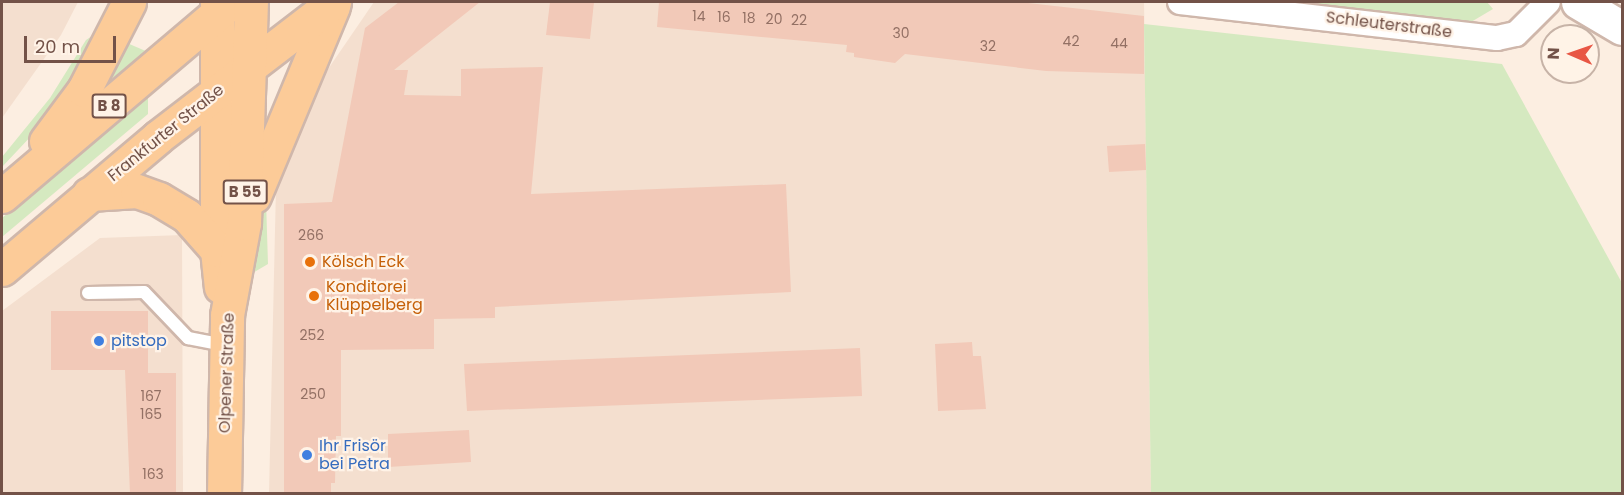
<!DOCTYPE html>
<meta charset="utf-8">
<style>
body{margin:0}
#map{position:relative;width:1624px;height:495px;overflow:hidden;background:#fceee1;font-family:Poppins,sans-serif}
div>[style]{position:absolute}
.residential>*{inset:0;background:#f4dfcf}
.green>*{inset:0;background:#d5e9c0}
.building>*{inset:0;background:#f2c9b8}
.roads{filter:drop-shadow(2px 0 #cfb7ab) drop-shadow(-2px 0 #cfb7ab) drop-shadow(0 2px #cfb7ab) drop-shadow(0 -2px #cfb7ab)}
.lane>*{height:12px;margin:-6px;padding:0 6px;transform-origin:6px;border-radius:6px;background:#fff}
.street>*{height:24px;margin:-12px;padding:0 12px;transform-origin:12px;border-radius:12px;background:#fff}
.secondary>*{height:33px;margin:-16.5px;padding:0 16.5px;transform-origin:16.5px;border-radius:16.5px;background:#fff}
.primary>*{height:33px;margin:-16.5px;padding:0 16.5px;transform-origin:16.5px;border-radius:16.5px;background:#fccb98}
.dots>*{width:16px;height:16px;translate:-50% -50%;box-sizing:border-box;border:3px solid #fff3e7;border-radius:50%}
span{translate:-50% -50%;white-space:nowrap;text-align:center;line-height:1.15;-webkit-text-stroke:4.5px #fff3e7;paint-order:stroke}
.number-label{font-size:14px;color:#937064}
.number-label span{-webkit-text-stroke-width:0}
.shield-label span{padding:2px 4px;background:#fff3e7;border:2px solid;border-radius:4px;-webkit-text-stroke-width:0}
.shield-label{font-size:15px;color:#735248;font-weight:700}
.street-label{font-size:16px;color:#735248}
.food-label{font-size:16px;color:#c56008}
.left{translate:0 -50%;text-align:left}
.shop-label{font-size:16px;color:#366cbe}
.frame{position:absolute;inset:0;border:3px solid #735248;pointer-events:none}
.north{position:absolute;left:1540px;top:24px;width:60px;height:60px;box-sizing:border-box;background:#fff3e7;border:2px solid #c7b3a7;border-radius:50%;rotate:272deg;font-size:16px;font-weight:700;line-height:24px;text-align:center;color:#735248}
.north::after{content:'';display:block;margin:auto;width:21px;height:27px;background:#e85644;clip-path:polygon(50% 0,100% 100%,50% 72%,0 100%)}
.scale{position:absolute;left:24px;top:36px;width:92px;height:27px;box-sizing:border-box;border:3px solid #735248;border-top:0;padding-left:8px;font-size:18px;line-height:21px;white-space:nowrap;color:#735248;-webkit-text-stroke:4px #fff3e7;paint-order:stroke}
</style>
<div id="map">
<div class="residential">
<div style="clip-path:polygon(2px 2px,78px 2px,61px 35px,2px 118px)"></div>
<div style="clip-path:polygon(374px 2px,1144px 2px,1151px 493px,269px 494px,276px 187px,324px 75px)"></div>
<div style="clip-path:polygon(182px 235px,183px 493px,2px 493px,2px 311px,100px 238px)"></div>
</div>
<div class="green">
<div style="clip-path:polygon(1307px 2px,1487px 2px,1493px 9px,1466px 25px,1308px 8px)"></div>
<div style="clip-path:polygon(1144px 24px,1502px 64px,1622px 283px,1622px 493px,1151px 493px)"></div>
<div style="clip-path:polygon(95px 34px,90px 52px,34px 133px,2px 167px,2px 157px,50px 98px,86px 40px)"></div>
<div style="clip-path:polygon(127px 43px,148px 52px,110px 80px,109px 78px)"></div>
<div style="clip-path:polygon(148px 94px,148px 114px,2px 237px,2px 218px)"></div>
<div style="clip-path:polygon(266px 201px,268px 264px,246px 277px,252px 222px)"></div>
</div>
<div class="building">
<div style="clip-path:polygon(399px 2px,480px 2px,394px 70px,408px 70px,404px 95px,461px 96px,461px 69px,543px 67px,531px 194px,786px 184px,791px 292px,495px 307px,495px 318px,434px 319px,434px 349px,341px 350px,341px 436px,336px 436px,335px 483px,331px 483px,331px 494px,284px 494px,284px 204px,332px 202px,365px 28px)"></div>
<div style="clip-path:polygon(550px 2px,594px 2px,590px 39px,546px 35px)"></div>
<div style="clip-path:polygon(659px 2px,1019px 2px,1144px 16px,1144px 74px,1046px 71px,905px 54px,895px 63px,854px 57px,854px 53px,846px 52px,847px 45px,657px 27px)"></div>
<div style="clip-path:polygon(1145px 144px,1146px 170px,1109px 172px,1107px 146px)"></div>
<div style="clip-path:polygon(51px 311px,148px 311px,148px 373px,176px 373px,176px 494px,130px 494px,125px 370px,51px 370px)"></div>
<div style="clip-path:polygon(972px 342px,973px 356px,981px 356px,986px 409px,938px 411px,935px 344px)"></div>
<div style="clip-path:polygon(860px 348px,862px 396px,467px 411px,464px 364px)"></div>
<div style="clip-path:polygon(469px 430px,471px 462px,388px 467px,388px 434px)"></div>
</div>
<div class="roads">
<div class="lane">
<div style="left:88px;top:293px;width:56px;rotate:-1deg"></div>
<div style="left:144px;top:292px;width:64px;rotate:46.3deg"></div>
<div style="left:188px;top:338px;width:38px;rotate:11deg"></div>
</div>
<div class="street">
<div style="left:1180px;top:2px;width:319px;rotate:6.5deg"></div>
<div style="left:1497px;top:38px;width:19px;rotate:-12deg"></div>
<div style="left:1516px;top:34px;width:45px;rotate:-45deg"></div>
</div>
<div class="secondary">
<div style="left:1578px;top:2px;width:51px;rotate:30.6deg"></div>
</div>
<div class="primary">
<div style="left:217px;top:2px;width:248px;rotate:90deg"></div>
<div style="left:217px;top:250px;width:37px;rotate:84deg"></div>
<div style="left:46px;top:141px;width:64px;rotate:-53.3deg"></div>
<div style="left:84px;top:90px;width:99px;rotate:-62.9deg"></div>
<div style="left:89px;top:194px;width:48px;rotate:-3.6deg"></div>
<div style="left:137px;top:191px;width:23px;rotate:20deg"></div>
<div style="left:159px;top:199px;width:33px;rotate:31deg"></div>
<div style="left:187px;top:216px;width:45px;rotate:48.6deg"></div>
<div style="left:2px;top:196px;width:294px;rotate:-40.3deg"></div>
<div style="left:254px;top:196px;width:206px;rotate:-67.4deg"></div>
<div style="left:2px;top:269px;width:204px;rotate:-40.2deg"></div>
<div style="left:158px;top:137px;width:222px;rotate:-37.5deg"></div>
<div style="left:224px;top:494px;width:179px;rotate:-89deg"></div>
<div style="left:227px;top:315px;width:94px;rotate:-79.5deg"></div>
<div style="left:244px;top:223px;width:221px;rotate:-88.2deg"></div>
</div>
</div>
<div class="dots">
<div style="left:310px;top:262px;background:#e8710a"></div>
<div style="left:314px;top:296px;background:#e8710a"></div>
<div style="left:99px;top:341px;background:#3f7fe0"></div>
<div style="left:307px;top:455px;background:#3f7fe0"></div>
</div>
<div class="number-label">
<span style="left:699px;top:16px">14</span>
<span style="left:724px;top:17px">16</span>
<span style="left:749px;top:18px">18</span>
<span style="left:774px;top:19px">20</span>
<span style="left:799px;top:20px">22</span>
<span style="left:901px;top:33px">30</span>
<span style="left:1071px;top:41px">42</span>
<span style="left:1119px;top:43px">44</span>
<span style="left:988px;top:46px">32</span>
<span style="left:311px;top:235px">266</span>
<span style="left:312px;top:335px">252</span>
<span style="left:313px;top:394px">250</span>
<span style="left:151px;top:396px">167</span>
<span style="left:151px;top:414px">165</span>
<span style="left:153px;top:474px">163</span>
</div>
<div class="shield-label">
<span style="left:109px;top:106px">B 8</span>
<span style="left:245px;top:192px">B 55</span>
</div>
<div class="street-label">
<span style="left:1389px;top:25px;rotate:7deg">Schleuterstraße</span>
<span style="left:166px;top:133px;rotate:-39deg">Frankfurter Straße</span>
<span style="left:227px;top:373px;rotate:-88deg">Olpener Straße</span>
</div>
<div class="food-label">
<span class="left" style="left:322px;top:262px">Kölsch Eck</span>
<span class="left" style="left:326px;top:296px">Konditorei<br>Klüppelberg</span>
</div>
<div class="shop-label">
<span class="left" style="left:111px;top:341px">pitstop</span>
<span class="left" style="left:319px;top:455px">Ihr Frisör<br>bei Petra</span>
</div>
<div class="frame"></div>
<div class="north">N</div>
<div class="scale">20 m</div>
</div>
